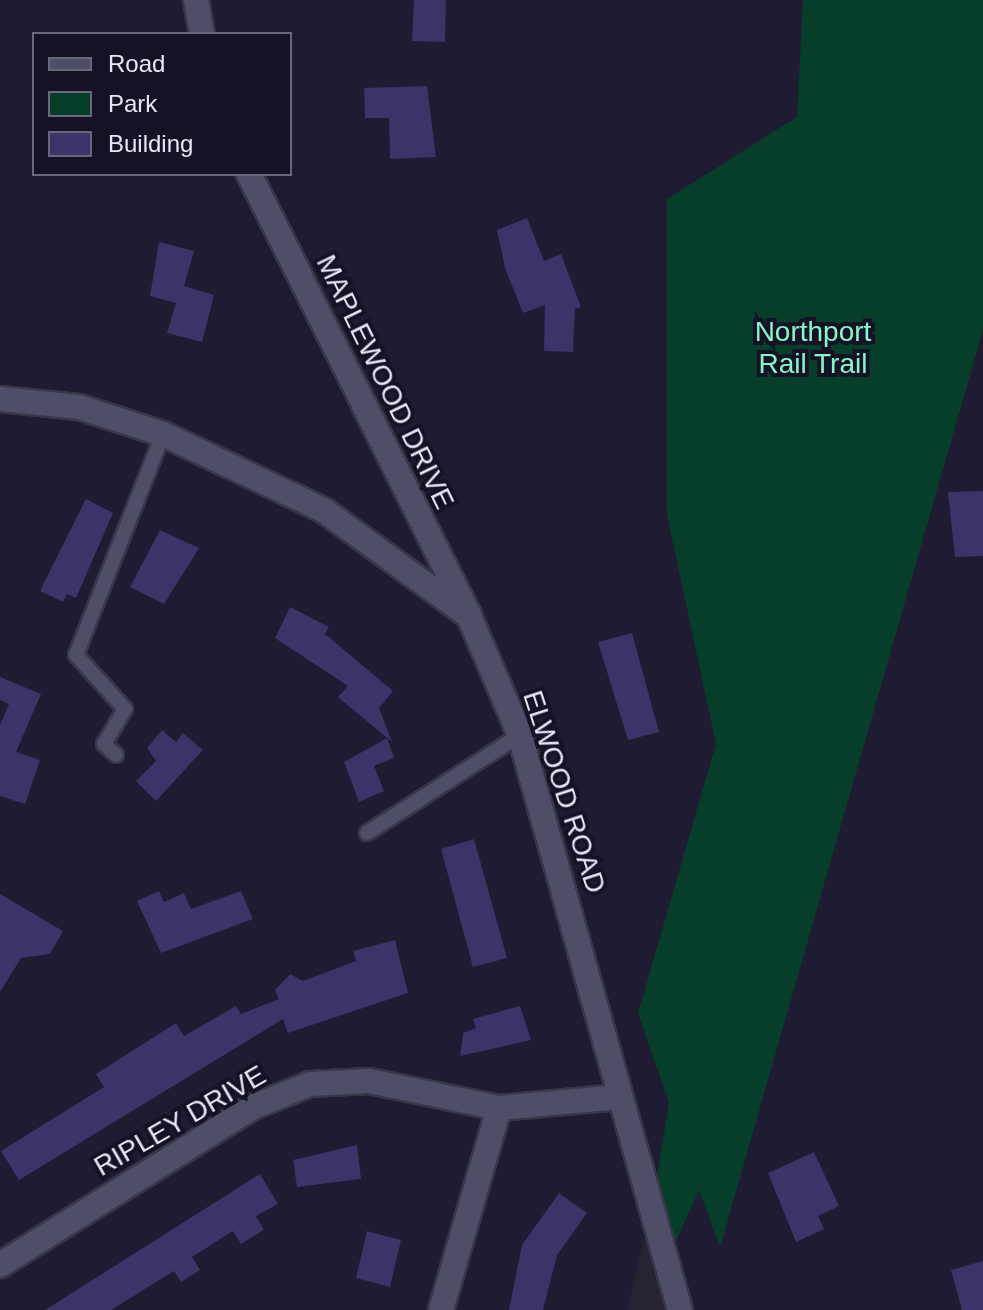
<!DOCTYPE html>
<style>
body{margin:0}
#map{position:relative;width:983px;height:1310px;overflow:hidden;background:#1e1b32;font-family:Arial,sans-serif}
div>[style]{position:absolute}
.commercial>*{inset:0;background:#272333}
.green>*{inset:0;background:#063e2a}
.building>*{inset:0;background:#3b3468}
.roads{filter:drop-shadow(2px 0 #39364a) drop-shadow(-2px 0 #39364a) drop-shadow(0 2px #39364a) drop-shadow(0 -2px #39364a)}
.lane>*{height:14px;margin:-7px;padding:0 7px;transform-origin:7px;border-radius:7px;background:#4f4e68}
.street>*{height:24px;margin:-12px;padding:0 12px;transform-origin:12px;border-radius:12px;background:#4f4e68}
.secondary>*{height:24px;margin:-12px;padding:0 12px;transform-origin:12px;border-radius:12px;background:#4f4e68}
span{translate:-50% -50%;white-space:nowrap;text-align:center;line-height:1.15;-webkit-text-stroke:8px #151228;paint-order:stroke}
.park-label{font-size:28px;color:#8bf4c6}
.street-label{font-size:28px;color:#e7e6f6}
.legend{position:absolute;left:32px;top:32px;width:260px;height:144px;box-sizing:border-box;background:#151228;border:2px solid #69677a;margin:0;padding:10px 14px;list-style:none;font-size:24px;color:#e7e6f6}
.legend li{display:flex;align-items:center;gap:16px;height:40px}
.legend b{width:40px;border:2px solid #69677a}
</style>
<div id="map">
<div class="commercial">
<div style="clip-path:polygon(652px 1206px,679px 1310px,627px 1310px)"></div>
</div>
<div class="green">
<div style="clip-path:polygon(803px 0,983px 0,983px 330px,720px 1247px,699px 1190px,667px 1261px,652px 1206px,669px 1103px,638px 1013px,716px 744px,667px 515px,667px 199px,797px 117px)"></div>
</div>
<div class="building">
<div style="clip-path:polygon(414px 0,446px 0,445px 42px,412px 41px)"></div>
<div style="clip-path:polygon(427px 86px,436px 157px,390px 159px,389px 118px,365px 118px,364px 88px)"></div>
<div style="clip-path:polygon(527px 218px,544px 261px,561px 254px,581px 307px,575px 309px,573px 352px,544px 351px,545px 305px,523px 313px,505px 268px,497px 230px)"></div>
<div style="clip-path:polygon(159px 242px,194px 251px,184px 286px,214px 295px,202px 342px,167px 333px,176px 303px,150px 296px)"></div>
<div style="clip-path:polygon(983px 491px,983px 556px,955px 557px,948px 492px)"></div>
<div style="clip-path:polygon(86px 499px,113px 513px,76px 598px,67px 594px,63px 602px,40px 591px)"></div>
<div style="clip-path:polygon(160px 530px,199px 548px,164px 604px,130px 587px)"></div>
<div style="clip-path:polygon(290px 607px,329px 627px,325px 634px,393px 691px,379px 708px,392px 742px,338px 697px,348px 686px,275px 638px)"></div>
<div style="clip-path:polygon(632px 633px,659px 732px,628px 740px,598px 642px)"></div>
<div style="clip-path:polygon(0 677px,41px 694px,16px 752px,40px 760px,25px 804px,0 796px,0 725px,9px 704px,0 700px)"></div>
<div style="clip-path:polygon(162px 730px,176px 742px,183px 733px,203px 750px,156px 801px,136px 781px,156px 761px,147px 748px)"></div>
<div style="clip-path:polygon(387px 738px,394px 758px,374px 766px,384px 791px,359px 802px,344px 762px)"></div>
<div style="clip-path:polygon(474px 839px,507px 958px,473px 967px,441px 849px)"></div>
<div style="clip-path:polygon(159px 891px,164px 902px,184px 893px,191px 909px,241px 891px,253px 919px,161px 953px,137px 901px)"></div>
<div style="clip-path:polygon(0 894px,63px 931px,50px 954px,21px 958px,0 992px)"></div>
<div style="clip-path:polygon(395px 940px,408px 993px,288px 1033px,283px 1019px,19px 1180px,1px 1151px,104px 1087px,96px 1074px,176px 1023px,184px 1036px,236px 1006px,241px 1014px,279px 999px,275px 990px,290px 974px,303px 981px,356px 961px,353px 951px)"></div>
<div style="clip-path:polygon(520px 1006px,531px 1040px,460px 1056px,463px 1033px,476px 1028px,473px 1019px)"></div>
<div style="clip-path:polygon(357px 1145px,361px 1179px,297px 1187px,293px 1160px)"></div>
<div style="clip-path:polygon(814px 1152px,839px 1206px,818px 1216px,824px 1229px,796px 1242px,768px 1173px)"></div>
<div style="clip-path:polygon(260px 1174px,278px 1204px,256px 1216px,264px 1230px,241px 1244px,233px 1231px,192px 1257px,200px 1270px,181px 1282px,174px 1271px,111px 1310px,45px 1310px)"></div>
<div style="clip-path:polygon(559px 1193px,587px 1213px,557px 1255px,543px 1310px,509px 1310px,522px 1245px)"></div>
<div style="clip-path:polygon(367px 1231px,401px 1240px,390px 1287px,356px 1278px)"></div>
<div style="clip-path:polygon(983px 1261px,983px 1310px,962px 1310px,951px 1270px)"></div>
</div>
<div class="roads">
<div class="lane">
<div style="left:116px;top:755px;width:16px;rotate:-137deg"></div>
<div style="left:104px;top:744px;width:41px;rotate:-59deg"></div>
<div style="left:125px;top:709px;width:73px;rotate:-132.2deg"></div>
<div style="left:76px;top:655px;width:238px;rotate:-68.5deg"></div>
<div style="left:367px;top:833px;width:182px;rotate:-32.6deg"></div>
</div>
<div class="street">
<div style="left:196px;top:0;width:35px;rotate:80deg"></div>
<div style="left:249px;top:174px;width:494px;rotate:63.5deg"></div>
<div style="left:0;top:1265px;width:298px;rotate:-32deg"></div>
<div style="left:253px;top:1107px;width:61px;rotate:-22deg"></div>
<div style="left:310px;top:1084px;width:59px;rotate:-2.9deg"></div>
<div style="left:369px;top:1081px;width:133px;rotate:11.7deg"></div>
<div style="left:499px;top:1108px;width:121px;rotate:-5.2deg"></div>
<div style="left:441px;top:1310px;width:210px;rotate:-74deg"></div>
</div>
<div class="secondary">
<div style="left:0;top:399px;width:79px;rotate:5.8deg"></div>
<div style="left:79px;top:407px;width:88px;rotate:17.8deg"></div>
<div style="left:163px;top:434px;width:179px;rotate:25.4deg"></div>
<div style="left:325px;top:511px;width:178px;rotate:36.1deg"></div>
<div style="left:469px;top:616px;width:129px;rotate:66.8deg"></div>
<div style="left:520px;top:735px;width:597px;rotate:74.45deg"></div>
</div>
</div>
<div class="park-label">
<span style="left:813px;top:348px">Northport<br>Rail Trail</span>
</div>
<div class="street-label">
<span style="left:385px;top:382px;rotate:64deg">MAPLEWOOD DRIVE</span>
<span style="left:564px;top:792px;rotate:72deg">ELWOOD ROAD</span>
<span style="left:180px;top:1121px;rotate:-30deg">RIPLEY DRIVE</span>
</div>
<ul class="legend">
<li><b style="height:10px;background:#4f4e68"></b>Road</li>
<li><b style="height:22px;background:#063e2a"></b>Park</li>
<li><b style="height:22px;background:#3b3468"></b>Building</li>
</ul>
</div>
